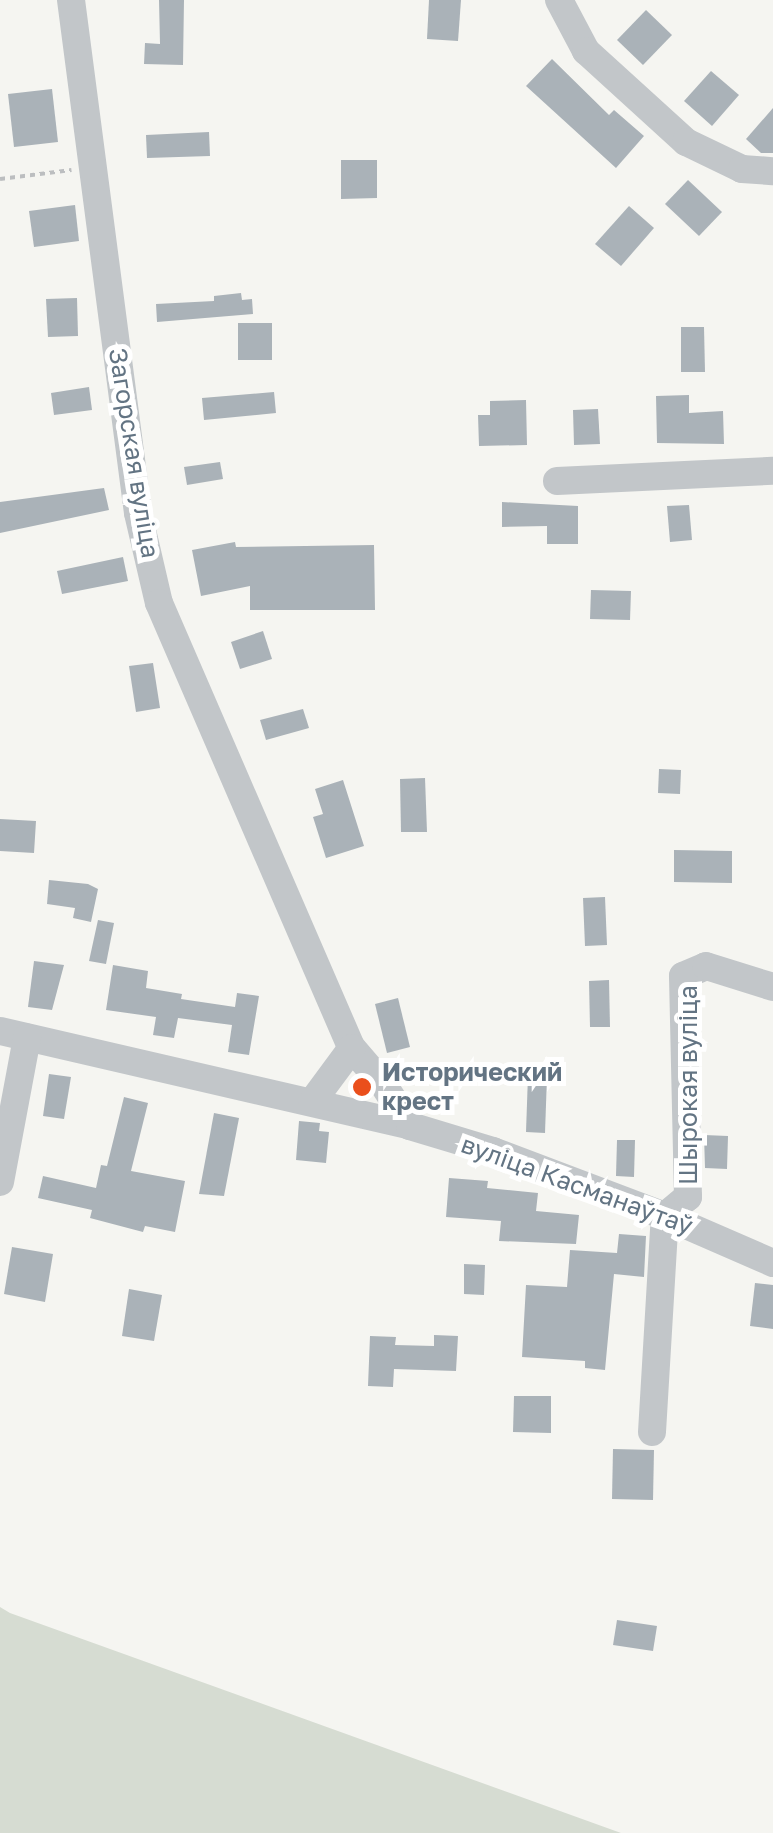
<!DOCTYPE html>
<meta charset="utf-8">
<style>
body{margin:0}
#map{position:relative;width:773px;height:1833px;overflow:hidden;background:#f5f5f1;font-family:"Golos Text",sans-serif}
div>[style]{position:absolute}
.green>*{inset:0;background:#d6dcd2}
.building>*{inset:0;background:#aab2b8}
.path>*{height:4px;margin-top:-2px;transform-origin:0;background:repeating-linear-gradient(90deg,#bcbec0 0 5px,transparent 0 10px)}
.minor>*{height:28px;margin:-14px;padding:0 14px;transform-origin:14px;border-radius:14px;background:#c2c6c9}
.dots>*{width:28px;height:28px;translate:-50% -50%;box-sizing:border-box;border:5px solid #fff;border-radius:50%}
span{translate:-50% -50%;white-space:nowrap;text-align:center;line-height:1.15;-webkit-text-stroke:10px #fff;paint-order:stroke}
.street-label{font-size:25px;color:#637483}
.poi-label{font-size:25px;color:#637483;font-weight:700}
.left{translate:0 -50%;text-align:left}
</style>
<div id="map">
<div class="green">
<div style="clip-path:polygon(0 1607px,10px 1613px,621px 1833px,0 1833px)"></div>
</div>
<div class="building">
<div style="clip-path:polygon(159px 0,184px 0,183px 65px,144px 64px,145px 43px,160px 44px)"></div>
<div style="clip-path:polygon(429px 0,461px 0,458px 41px,427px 39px)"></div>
<div style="clip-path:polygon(646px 10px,672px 35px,643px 65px,617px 40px)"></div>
<div style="clip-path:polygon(552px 59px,609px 115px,614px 110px,644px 136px,616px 168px,526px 86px)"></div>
<div style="clip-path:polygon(711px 71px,739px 95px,712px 126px,684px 101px)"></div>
<div style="clip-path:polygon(52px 89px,58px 142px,14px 147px,8px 94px)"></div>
<div style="clip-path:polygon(773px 108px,773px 153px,761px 153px,746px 139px)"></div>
<div style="clip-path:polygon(209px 132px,210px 156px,147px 158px,146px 135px)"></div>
<div style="clip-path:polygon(341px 160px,377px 160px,377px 198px,341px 199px)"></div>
<div style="clip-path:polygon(688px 180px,722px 212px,699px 236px,665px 204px)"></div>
<div style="clip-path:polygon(75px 205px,79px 241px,34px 247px,29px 211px)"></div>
<div style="clip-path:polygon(629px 206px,654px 228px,621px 266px,595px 244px)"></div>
<div style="clip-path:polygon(241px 293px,242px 300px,252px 299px,253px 314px,157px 322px,156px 304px,214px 301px,214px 296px)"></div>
<div style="clip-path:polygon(77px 298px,78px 336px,48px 337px,46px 299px)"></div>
<div style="clip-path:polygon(238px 323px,272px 323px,272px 360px,238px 360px)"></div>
<div style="clip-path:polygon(681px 327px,704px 327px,705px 372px,681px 372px)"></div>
<div style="clip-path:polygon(89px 387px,92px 410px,54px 415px,51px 393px)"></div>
<div style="clip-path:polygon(274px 392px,276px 413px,204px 420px,202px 398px)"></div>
<div style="clip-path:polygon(689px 395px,689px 413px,723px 411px,724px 444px,657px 443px,656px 396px)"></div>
<div style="clip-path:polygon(526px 400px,527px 445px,479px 446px,478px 415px,490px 415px,490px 401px)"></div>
<div style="clip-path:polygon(598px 409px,600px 444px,574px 445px,573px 410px)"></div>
<div style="clip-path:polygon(220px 462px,223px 479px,187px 485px,184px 467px)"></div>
<div style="clip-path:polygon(104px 488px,109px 510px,0 533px,0 502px)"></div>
<div style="clip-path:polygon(502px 502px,578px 506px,578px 544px,547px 544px,547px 526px,502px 527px)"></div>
<div style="clip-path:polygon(689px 505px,692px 540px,670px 542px,667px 506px)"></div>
<div style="clip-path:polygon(235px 542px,236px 547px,374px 545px,375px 610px,250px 610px,250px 586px,201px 596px,192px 550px)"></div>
<div style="clip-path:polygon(123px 557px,128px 581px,62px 594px,57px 571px)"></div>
<div style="clip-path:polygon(591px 590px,631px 591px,630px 620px,590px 619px)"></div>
<div style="clip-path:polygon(263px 631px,272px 659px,240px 669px,231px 642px)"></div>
<div style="clip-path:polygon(153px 663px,160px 708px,136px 712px,129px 666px)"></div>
<div style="clip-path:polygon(303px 709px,309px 728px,266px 740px,260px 720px)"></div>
<div style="clip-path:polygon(659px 769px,681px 770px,680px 794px,658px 793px)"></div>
<div style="clip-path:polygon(425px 778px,427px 832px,401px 832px,400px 779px)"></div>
<div style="clip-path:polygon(343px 780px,364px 846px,326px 858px,313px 817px,323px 814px,315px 789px)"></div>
<div style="clip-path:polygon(0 819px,36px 821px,34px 853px,0 851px)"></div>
<div style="clip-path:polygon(674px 850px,732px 851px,732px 883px,674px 882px)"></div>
<div style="clip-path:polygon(49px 880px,88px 884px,98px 889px,91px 922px,73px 918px,75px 908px,47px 904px)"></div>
<div style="clip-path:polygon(605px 897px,607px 945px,585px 946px,583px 898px)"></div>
<div style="clip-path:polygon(98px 920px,114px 923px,106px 964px,89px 961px)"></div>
<div style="clip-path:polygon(34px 961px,64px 965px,52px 1010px,28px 1007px)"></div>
<div style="clip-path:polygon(113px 965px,148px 971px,146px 988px,182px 994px,181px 999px,235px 1007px,237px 993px,259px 996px,249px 1055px,228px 1052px,232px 1025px,178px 1018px,174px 1038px,153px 1035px,156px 1017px,106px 1010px)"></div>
<div style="clip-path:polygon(609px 980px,610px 1027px,590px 1027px,589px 981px)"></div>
<div style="clip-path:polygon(398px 998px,410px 1047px,387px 1053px,375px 1004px)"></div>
<div style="clip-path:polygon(49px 1074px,71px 1077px,64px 1119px,43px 1116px)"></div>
<div style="clip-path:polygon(528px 1075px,547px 1076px,545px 1133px,526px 1132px)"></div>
<div style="clip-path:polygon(124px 1097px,148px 1103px,131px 1171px,185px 1181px,175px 1232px,145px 1226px,143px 1232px,90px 1218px,92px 1210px,38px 1198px,43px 1176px,96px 1188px,101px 1165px,107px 1166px)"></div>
<div style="clip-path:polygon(214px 1113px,239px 1118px,224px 1196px,199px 1194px)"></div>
<div style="clip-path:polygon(299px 1121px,320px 1123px,319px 1131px,329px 1132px,326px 1163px,296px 1160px)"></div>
<div style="clip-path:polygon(704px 1135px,728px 1136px,727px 1169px,705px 1168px)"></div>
<div style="clip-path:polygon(617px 1140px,635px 1140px,634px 1177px,616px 1176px)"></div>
<div style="clip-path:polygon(449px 1178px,488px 1181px,487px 1188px,538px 1193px,536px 1211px,579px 1215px,576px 1244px,499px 1241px,501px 1221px,446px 1217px)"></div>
<div style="clip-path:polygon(619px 1234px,646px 1236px,644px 1277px,614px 1274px,605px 1370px,585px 1368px,585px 1361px,522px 1357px,526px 1285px,567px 1287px,570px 1250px,617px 1253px)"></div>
<div style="clip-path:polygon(12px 1247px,53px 1254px,45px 1302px,4px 1294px)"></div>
<div style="clip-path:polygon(464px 1264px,485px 1265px,484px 1295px,464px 1294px)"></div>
<div style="clip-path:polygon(755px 1283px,773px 1285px,773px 1329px,750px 1326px)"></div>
<div style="clip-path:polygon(129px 1289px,162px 1295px,154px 1341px,122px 1336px)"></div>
<div style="clip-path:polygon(434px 1335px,458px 1336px,456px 1371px,394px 1369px,393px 1387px,368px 1386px,370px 1336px,396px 1337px,395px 1345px,434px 1346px)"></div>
<div style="clip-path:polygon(514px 1396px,551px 1396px,551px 1433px,513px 1432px)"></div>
<div style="clip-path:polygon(613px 1449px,654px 1450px,653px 1500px,612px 1499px)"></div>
<div style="clip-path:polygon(617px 1620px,657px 1626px,653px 1651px,613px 1645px)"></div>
</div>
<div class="path">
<div style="left:0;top:179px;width:72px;rotate:-7.2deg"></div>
</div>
<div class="minor">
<div style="left:71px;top:0;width:517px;rotate:82.56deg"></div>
<div style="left:138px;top:513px;width:92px;rotate:76.9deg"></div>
<div style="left:159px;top:603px;width:485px;rotate:66.6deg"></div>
<div style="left:352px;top:1048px;width:48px;rotate:49.3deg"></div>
<div style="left:383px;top:1084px;width:50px;rotate:57.3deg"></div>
<div style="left:559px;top:0;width:58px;rotate:62.1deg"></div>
<div style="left:586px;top:51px;width:135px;rotate:42.3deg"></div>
<div style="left:686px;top:142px;width:62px;rotate:25.7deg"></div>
<div style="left:742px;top:169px;width:31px;rotate:4deg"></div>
<div style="left:557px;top:481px;width:216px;rotate:-2.7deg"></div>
<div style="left:0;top:1031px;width:421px;rotate:13deg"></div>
<div style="left:410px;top:1126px;width:87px;rotate:16.8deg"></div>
<div style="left:493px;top:1151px;width:184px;rotate:20.7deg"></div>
<div style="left:665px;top:1216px;width:118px;rotate:23.5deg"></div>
<div style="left:312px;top:1102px;width:67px;rotate:-53.5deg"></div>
<div style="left:0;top:1182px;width:147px;rotate:-79.4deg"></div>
<div style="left:652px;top:1432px;width:216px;rotate:-86.6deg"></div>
<div style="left:665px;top:1216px;width:30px;rotate:-40deg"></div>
<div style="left:688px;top:1197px;width:221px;rotate:-91.3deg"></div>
<div style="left:683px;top:976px;width:25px;rotate:-23deg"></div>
<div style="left:706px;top:966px;width:70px;rotate:17.4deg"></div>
</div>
<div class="dots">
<div style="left:362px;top:1087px;background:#ea4f1c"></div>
</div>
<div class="street-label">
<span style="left:134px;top:453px;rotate:81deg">Загорская вуліца</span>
<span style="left:688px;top:1085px;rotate:-90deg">Шырокая вуліца</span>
<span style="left:577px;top:1185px;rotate:20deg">вуліца Касманаўтаў</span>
</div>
<div class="poi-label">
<span class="left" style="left:382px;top:1087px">Исторический<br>крест</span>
</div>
</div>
